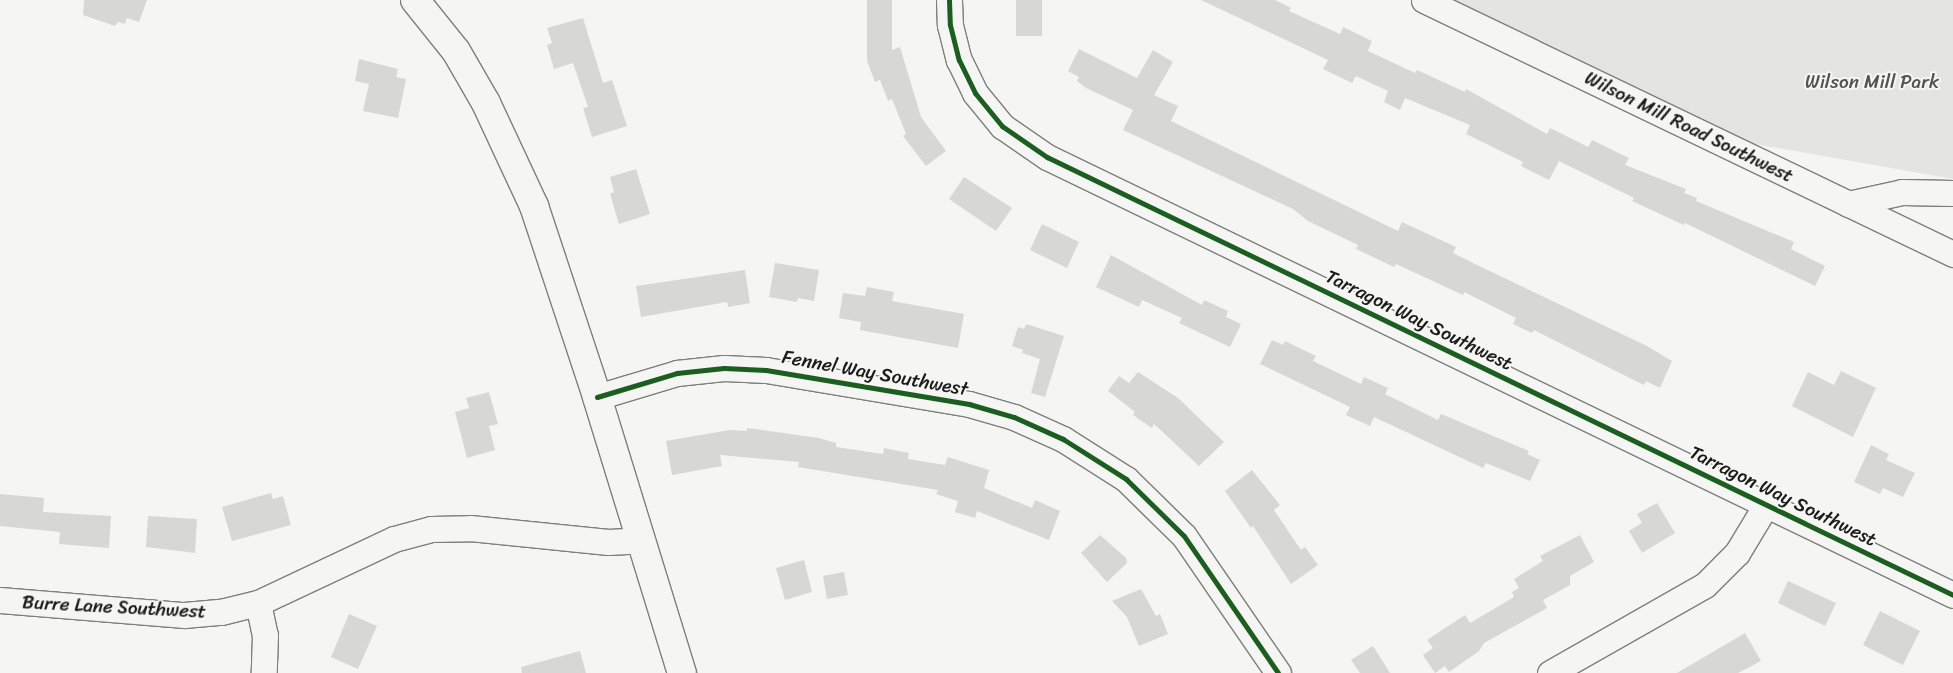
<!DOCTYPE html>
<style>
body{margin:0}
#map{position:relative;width:1953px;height:673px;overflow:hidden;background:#f5f5f3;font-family:Sriracha,sans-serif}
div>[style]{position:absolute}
.green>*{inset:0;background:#e4e4e1}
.building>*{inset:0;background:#d7d7d6}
.roads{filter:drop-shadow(1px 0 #7e7e7d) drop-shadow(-1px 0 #7e7e7d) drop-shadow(0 1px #7e7e7d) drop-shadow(0 -1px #7e7e7d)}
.minor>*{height:25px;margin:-12.5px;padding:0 12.5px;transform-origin:12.5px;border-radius:12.5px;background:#f5f5f3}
.tertiary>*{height:28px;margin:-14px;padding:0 14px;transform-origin:14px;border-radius:14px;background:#f5f5f3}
.cycleway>*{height:5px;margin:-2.5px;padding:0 2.5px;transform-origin:2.5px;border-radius:2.5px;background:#1b5e20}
span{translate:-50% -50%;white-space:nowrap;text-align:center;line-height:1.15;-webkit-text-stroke:4px #f6f6f2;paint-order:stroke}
.park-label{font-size:19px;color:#545453}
.street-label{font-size:19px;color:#1c1c1c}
</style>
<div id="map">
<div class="green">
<div style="clip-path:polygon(1436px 0,1953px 0,1953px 179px,1715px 137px)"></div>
</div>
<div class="building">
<div style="clip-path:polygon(84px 0,147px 0,139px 22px,127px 18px,125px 24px,118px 22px,115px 26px,83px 15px)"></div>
<div style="clip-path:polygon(867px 0,892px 0,892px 50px,900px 47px,921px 117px,946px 151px,926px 166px,903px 136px,906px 134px,892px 99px,888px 101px,880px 80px,875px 82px,867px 61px)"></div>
<div style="clip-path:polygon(1016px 0,1042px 0,1042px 36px,1016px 36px)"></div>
<div style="clip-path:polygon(1201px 0,1275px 0,1291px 8px,1289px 11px,1340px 34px,1343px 27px,1372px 41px,1368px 51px,1415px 73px,1417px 70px,1465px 92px,1466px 89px,1547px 134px,1550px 128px,1588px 147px,1592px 140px,1629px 158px,1625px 165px,1686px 189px,1684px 193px,1697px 198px,1696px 201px,1794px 242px,1791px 249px,1825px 266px,1815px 286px,1685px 223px,1684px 225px,1632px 201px,1634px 198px,1559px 161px,1549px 180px,1521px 166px,1523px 162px,1466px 134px,1470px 125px,1405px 98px,1400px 110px,1384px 102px,1388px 91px,1356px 76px,1352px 83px,1323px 69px,1328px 60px)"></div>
<div style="clip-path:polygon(583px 18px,603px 83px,612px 80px,627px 126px,592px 137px,583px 108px,588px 107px,573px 63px,554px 69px,547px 45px,552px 43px,547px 28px)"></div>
<div style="clip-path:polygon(1079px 49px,1137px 78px,1153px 50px,1173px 62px,1154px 95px,1178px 106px,1171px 121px,1398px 231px,1402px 222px,1456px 247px,1453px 253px,1477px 265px,1647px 346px,1672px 361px,1660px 388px,1646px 381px,1644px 385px,1534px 330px,1532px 333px,1513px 324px,1516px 318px,1464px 292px,1463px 295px,1396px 264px,1394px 267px,1356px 249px,1358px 245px,1308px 221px,1293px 209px,1123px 130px,1133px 110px,1086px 88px,1077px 81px,1079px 77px,1068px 71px)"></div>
<div style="clip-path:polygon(359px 59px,398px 69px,396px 77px,406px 79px,398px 118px,363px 111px,369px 84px,355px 81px)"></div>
<div style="clip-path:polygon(636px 169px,650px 214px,619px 224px,610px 194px,614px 192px,610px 177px)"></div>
<div style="clip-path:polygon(964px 177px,1012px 208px,996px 231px,949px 199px)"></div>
<div style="clip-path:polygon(1042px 224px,1079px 242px,1067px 268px,1030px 250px)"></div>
<div style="clip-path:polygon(1111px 255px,1202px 305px,1204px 300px,1228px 311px,1226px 317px,1241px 324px,1230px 347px,1179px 323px,1182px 318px,1142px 300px,1139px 307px,1096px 287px)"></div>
<div style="clip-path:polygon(775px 263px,819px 270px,814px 301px,798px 298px,797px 302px,769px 297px)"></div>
<div style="clip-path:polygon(745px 270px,750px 303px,728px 307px,727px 302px,641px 317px,636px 286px)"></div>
<div style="clip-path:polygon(867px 287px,894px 292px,892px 301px,964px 314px,958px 348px,860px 330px,861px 322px,839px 318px,843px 293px,865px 296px)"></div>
<div style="clip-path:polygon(1026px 324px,1064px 336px,1045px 397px,1031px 393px,1040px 359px,1022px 353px,1023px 350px,1012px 346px,1018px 327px,1024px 329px)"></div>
<div style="clip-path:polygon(1272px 340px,1283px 345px,1285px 341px,1316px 356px,1313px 361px,1361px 384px,1364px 377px,1388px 388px,1385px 394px,1438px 420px,1441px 414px,1529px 451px,1527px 454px,1540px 460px,1530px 481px,1486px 463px,1483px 468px,1374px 417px,1370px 426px,1346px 415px,1350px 407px,1260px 364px)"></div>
<div style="clip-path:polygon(1841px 371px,1876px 388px,1853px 437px,1792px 406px,1808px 372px,1834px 385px)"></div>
<div style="clip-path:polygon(1138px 372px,1178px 398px,1224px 442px,1199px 466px,1154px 424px,1152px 428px,1133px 415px,1135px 412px,1108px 391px,1119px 376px,1129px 383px)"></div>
<div style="clip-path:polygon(489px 392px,498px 424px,489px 426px,495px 450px,467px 458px,455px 412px,469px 408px,466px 398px)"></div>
<div style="clip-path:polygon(747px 428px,819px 438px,836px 443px,836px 447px,883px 454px,884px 448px,909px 453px,908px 459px,945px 465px,948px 457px,989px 470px,984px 488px,1032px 508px,1035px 500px,1060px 511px,1049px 540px,977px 511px,975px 518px,955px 512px,958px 501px,936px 494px,938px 490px,798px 467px,799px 462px,720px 455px,722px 466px,672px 475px,666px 441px,730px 430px,747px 431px)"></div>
<div style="clip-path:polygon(1871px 445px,1889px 454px,1886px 460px,1915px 473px,1903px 497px,1883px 488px,1880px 494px,1854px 482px)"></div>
<div style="clip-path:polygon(1252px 470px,1280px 505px,1274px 510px,1301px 550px,1305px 547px,1318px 565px,1291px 584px,1253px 526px,1251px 528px,1225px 491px)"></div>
<div style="clip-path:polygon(271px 493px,273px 499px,283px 496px,291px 525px,232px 541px,222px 507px)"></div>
<div style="clip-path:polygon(0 494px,44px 498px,43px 512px,111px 516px,109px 548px,59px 544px,60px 532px,0 526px)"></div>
<div style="clip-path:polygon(1657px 503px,1675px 533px,1642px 553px,1629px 531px,1642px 523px,1637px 514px)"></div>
<div style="clip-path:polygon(148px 516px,197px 519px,195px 553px,146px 547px)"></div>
<div style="clip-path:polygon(1100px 535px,1126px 558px,1127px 563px,1107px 582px,1081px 553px)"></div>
<div style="clip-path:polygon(1580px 535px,1594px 562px,1570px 576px,1570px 585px,1543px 600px,1547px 608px,1484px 643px,1479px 651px,1449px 672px,1445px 666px,1435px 673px,1423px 655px,1433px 648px,1427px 640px,1465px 615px,1470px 623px,1514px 597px,1512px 592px,1519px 588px,1514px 579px,1543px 561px,1540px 556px)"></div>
<div style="clip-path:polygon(804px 560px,812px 592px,785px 600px,776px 568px)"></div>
<div style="clip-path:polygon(844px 572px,848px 595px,827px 599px,823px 576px)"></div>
<div style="clip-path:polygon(1788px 581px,1836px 603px,1825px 626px,1778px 603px)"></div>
<div style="clip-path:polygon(1141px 589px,1156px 616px,1160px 614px,1168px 634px,1139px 646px,1127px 617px,1112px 601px)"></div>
<div style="clip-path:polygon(1880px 611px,1920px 631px,1903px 665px,1863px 645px)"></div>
<div style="clip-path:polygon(349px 614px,377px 626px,358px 669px,331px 657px)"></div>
<div style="clip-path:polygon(1745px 633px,1761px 661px,1738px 673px,1677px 673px)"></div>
<div style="clip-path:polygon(1373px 646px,1390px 673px,1360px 673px,1351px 660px)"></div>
<div style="clip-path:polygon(580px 651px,586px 673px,522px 673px,521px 667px)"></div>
</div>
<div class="roads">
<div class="minor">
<div style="left:949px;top:0;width:25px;rotate:88deg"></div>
<div style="left:950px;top:25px;width:36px;rotate:76deg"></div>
<div style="left:959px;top:60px;width:37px;rotate:64deg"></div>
<div style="left:975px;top:93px;width:43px;rotate:50.7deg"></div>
<div style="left:1002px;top:126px;width:55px;rotate:34.6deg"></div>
<div style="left:1047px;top:157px;width:1006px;rotate:25.8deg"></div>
<div style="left:1424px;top:0;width:587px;rotate:25.65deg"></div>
<div style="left:1848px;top:204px;width:55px;rotate:-12.5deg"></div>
<div style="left:1902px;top:192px;width:51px;rotate:1.1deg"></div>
<div style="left:597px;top:397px;width:84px;rotate:-16.7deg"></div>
<div style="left:677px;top:373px;width:47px;rotate:-6.1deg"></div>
<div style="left:724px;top:368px;width:42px;rotate:2.7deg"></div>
<div style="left:766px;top:370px;width:206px;rotate:9.5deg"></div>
<div style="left:969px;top:404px;width:47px;rotate:16.1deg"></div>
<div style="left:1014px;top:417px;width:54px;rotate:24.2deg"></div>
<div style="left:1063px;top:439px;width:75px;rotate:32.4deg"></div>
<div style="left:1126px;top:479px;width:81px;rotate:44.5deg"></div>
<div style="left:1184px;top:536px;width:166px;rotate:55.5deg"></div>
<div style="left:0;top:600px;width:185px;rotate:4.7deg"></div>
<div style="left:184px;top:615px;width:37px;rotate:-5deg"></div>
<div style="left:221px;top:612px;width:38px;rotate:-14deg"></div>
<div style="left:258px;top:603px;width:150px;rotate:-25.2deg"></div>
<div style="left:394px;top:539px;width:38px;rotate:-15deg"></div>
<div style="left:431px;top:529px;width:39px;rotate:-1deg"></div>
<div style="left:470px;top:528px;width:139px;rotate:5.8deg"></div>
<div style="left:608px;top:542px;width:34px;rotate:-3deg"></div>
<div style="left:258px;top:603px;width:33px;rotate:78deg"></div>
<div style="left:265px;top:635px;width:38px;rotate:92deg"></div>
<div style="left:1550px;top:673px;width:178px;rotate:-29.6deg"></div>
<div style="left:1705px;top:585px;width:45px;rotate:-45deg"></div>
<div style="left:1737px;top:553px;width:56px;rotate:-58.9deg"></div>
</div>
<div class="tertiary">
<div style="left:415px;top:0;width:65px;rotate:51.2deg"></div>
<div style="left:456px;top:51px;width:60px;rotate:60deg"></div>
<div style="left:486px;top:103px;width:114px;rotate:65deg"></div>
<div style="left:534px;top:206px;width:201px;rotate:71.7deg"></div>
<div style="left:597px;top:397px;width:289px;rotate:72.9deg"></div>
</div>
</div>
<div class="cycleway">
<div style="left:949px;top:0;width:25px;rotate:88deg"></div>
<div style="left:950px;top:25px;width:36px;rotate:76deg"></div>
<div style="left:959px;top:60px;width:37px;rotate:64deg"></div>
<div style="left:975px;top:93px;width:43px;rotate:50.7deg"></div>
<div style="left:1002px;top:126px;width:55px;rotate:34.6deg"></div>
<div style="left:1047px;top:157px;width:1006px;rotate:25.8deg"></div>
<div style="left:597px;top:397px;width:84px;rotate:-16.7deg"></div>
<div style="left:677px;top:373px;width:47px;rotate:-6.1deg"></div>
<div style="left:724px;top:368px;width:42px;rotate:2.7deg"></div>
<div style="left:766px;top:370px;width:206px;rotate:9.5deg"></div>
<div style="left:969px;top:404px;width:47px;rotate:16.1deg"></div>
<div style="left:1014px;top:417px;width:54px;rotate:24.2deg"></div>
<div style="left:1063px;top:439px;width:75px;rotate:32.4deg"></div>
<div style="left:1126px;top:479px;width:81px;rotate:44.5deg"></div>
<div style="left:1184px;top:536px;width:166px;rotate:55.5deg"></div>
</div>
<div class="park-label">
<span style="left:1872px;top:82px">Wilson Mill Park</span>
</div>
<div class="street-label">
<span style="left:1689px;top:127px;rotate:26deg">Wilson Mill Road Southwest</span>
<span style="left:1419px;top:320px;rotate:26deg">Tarragon Way Southwest</span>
<span style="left:875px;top:373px;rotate:10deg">Fennel Way Southwest</span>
<span style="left:1783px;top:496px;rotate:26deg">Tarragon Way Southwest</span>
<span style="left:114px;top:607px;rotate:3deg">Burre Lane Southwest</span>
</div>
</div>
